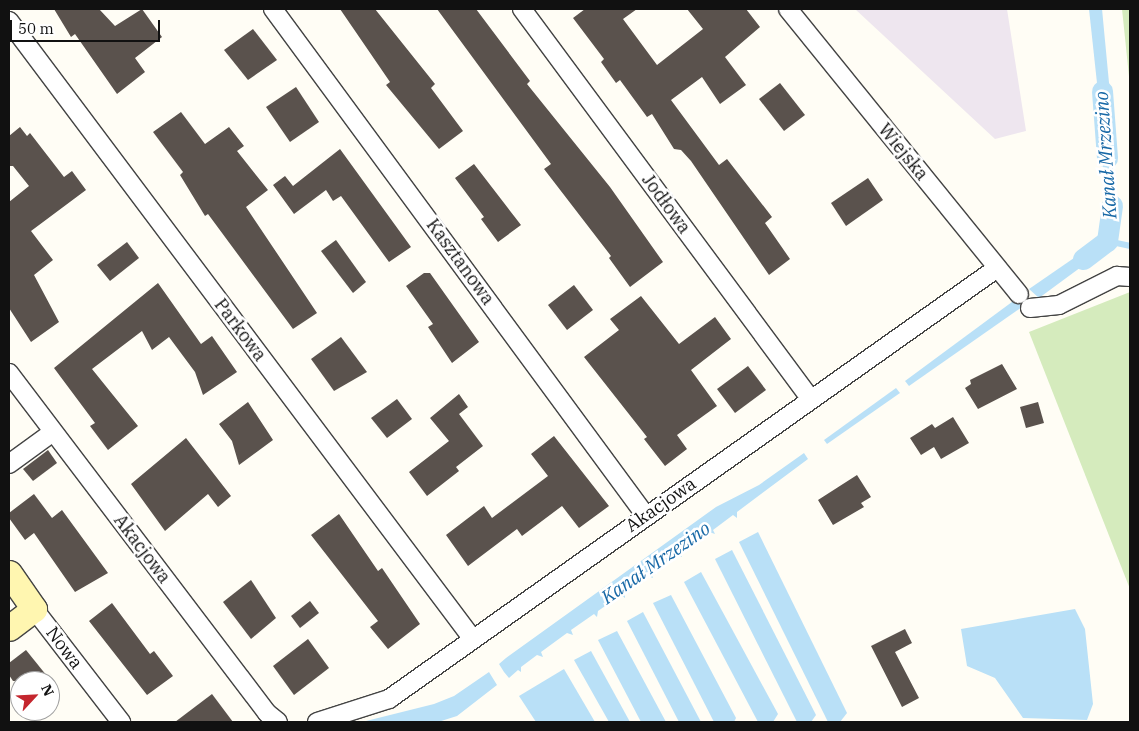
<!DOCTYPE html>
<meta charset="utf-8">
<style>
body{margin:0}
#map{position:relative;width:1139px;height:731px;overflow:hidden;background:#fffdf5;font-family:"IBM Plex Serif",serif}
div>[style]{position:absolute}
.industrial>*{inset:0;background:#eee6ef}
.green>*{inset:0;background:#d5ebbd}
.water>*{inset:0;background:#b9e0f7}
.stream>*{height:6px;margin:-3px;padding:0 3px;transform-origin:3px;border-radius:3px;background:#b9e0f7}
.canal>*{height:21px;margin:-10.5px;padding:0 10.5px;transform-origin:10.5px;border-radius:10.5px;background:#b9e0f7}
.building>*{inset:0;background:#5a524d}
.roads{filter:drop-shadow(1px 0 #444) drop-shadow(-1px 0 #444) drop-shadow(0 1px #444) drop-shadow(0 -1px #444)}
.street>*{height:18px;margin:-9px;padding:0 9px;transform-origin:9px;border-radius:9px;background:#fff}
.secondary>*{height:25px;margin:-12.5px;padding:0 12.5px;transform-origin:12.5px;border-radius:12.5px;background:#fff6b0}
span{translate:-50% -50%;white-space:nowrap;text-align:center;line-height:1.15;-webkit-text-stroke:5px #fff;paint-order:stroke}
.street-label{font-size:18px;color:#111}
.water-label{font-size:19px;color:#1768a6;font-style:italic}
.frame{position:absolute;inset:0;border:10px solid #111;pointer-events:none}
.north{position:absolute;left:10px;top:671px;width:50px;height:50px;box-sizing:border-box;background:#fff;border:1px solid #a0a0a0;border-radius:50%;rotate:65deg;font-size:14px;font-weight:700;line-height:20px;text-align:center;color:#111}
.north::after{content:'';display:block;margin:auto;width:18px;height:22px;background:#c4262e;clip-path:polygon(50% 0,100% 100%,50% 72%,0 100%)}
.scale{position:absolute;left:10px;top:20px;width:150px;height:22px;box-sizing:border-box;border:2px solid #111;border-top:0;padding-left:6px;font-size:15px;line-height:18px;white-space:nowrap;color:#111;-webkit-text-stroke:4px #fff;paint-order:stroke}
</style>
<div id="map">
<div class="industrial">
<div style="clip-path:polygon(855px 9px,1007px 9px,1026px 131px,995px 139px)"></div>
</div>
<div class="green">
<div style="clip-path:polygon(1122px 9px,1130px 9px,1130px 86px)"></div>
<div style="clip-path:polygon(1130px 292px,1130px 589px,1029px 332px)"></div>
</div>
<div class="water">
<div style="clip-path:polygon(1089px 9px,1102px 9px,1111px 104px,1108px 118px,1101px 120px)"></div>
<div style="clip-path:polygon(1102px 129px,1109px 129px,1117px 208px,1114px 236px,1106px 233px,1108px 197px)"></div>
<div style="clip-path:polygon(1103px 238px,1111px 245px,1039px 298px,1029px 289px)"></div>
<div style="clip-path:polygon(1016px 299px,1022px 307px,909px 386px,905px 381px)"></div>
<div style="clip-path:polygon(896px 388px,900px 393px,827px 444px,824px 440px)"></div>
<div style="clip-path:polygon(804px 453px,808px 459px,737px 512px,737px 518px,733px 515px,713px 530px,715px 534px,709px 532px,680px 553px,682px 557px,676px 556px,651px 573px,653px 578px,648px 576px,625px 592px,625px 598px,621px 595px,598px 611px,597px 617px,594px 614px,571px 630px,573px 635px,567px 633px,541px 652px,543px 657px,537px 655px,521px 667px,521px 672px,518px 670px,509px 678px,504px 672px,499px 664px,506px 658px,716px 507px,759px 485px)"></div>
<div style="clip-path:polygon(758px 532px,847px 713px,840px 722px,828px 722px,739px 542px)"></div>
<div style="clip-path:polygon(732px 550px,816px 715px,811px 722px,797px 722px,715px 559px)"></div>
<div style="clip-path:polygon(701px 572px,778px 714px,773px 722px,758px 722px,684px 582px)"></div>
<div style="clip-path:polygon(671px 595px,736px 718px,734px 722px,714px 722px,653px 603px)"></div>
<div style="clip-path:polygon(1075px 609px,1085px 629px,1093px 704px,1087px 720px,1023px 718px,995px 678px,967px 666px,961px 629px)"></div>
<div style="clip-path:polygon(643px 612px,701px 722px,679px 722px,627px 621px)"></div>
<div style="clip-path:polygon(617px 631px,666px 722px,641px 722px,598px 640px)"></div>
<div style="clip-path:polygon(591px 651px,630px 722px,609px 722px,574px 660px)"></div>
<div style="clip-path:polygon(564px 669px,595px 722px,536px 722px,519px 696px)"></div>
<div style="clip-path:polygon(489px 672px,497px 685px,457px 716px,438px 722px,362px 722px,434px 704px,454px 696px)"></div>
</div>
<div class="stream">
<div style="left:1107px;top:241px;width:24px;rotate:12deg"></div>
</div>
<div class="canal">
<div style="left:1102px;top:91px;width:67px;rotate:85.7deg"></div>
<div style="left:1083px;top:259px;width:30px;rotate:-37deg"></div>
<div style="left:1107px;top:241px;width:36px;rotate:-82deg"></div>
</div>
<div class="building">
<div style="clip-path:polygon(54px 9px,99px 9px,115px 26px,142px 9px,162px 37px,135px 58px,145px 72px,117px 94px,75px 34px,71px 37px)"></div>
<div style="clip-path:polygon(340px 9px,375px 9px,435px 84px,431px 88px,463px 131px,439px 149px,386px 85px,390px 82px)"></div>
<div style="clip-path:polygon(437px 9px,476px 9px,530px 81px,527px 84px,610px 187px,663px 262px,630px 287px,609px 258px,611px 256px,544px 169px,551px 164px)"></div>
<div style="clip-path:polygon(585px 9px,637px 9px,623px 19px,657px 65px,703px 29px,687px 9px,746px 9px,760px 27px,725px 57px,746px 85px,720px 104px,702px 77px,671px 100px,719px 165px,727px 159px,772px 217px,765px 223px,790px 259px,769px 275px,691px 161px,681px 150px,674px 149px,652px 114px,647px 117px,620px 80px,616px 83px,601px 62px,604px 59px,573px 18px)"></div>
<div style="clip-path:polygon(253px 29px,277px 60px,248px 80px,224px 50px)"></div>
<div style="clip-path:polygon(780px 83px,805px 115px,784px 131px,759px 99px)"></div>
<div style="clip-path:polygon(296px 87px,319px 122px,290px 142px,266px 107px)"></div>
<div style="clip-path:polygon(181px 112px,205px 144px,229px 127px,244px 146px,237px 151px,268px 190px,246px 207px,317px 313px,293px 329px,208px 214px,205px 216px,180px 175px,183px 172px,153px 132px)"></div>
<div style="clip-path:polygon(20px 127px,27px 136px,30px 133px,64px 177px,72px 171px,86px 190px,31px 231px,53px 260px,34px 275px,59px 322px,31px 342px,9px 308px,9px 202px,29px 186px,13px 166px,9px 166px,9px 136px)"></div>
<div style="clip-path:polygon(340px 149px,411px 247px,389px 262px,341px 196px,333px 201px,326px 190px,294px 214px,273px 185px,285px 176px,293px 186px)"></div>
<div style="clip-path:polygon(474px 164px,521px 225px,498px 242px,481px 219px,484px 217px,455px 178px)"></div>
<div style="clip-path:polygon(868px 178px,883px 200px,846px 226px,831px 203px)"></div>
<div style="clip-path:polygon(336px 240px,366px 282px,353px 293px,321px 251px)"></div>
<div style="clip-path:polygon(127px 242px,139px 258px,110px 281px,97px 265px)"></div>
<div style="clip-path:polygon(424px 273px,430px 273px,479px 342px,452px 363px,428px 327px,433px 324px,406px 286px)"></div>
<div style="clip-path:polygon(158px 283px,201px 344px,212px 336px,237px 372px,203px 395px,195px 372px,169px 337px,152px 350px,142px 331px,92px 369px,138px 426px,108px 450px,90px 426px,95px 423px,54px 368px)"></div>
<div style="clip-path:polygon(574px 285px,593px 310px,567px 330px,548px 305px)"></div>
<div style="clip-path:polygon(641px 296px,679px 344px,715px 317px,731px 339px,691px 370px,717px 406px,677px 435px,687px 449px,665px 466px,644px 439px,647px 437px,584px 357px,619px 330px,610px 319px)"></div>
<div style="clip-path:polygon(341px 337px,367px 372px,334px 391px,311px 359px)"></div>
<div style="clip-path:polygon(1002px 364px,1017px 389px,978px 409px,965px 388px,971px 384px,970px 380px)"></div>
<div style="clip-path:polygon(748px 366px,766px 390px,735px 413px,717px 389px)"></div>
<div style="clip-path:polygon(459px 394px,468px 407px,459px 414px,483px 446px,456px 467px,459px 471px,427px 496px,409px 472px,449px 441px,430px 418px)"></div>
<div style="clip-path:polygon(397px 399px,412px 419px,387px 438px,371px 418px)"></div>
<div style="clip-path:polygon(248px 402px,273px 440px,239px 465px,232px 441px,219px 424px)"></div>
<div style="clip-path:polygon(1038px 402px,1044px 423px,1026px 428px,1020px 407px)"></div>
<div style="clip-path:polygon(953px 417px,969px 443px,941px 459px,934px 447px,921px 455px,910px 438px,932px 424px,935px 428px)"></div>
<div style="clip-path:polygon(554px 436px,609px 506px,579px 528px,562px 506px,522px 536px,517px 529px,468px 566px,446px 535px,484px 506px,492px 518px,548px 476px,531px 454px)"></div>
<div style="clip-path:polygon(186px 438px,231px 496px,218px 507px,208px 494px,165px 531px,131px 484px)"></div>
<div style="clip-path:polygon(48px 450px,57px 463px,33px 481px,23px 469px)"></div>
<div style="clip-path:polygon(857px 475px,871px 497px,861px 503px,864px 507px,833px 525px,818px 500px)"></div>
<div style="clip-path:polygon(34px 494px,52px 518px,62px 510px,108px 573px,75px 592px,34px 533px,25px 540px,9px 518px,9px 513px)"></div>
<div style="clip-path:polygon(339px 514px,378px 571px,382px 568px,420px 624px,388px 649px,370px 627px,378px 621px,311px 535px)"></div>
<div style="clip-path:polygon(251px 580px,276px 618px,251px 639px,223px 602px)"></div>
<div style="clip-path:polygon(310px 601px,319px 613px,300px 628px,291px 616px)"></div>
<div style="clip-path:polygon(112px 603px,150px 654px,154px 651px,173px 676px,147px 695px,89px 621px)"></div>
<div style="clip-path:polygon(905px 629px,912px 643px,895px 652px,919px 698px,902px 707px,871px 646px)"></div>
<div style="clip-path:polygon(308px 639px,329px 668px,294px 695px,273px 666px)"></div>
<div style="clip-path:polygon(26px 650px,51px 681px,13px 681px,9px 675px,9px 663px)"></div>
<div style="clip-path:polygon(212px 694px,233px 722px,175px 722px)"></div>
</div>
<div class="roads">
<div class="street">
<div style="left:273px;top:9px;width:629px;rotate:53.66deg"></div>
<div style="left:522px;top:9px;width:485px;rotate:53.5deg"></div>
<div style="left:788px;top:9px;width:367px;rotate:51deg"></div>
<div style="left:9px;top:21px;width:771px;rotate:53.12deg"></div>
<div style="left:1030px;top:308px;width:29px;rotate:-6deg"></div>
<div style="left:1059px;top:305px;width:65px;rotate:-26.6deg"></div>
<div style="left:1117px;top:276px;width:13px;rotate:4deg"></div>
<div style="left:9px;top:373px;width:427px;rotate:52.8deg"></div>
<div style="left:267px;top:713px;width:14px;rotate:39deg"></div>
<div style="left:9px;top:464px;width:54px;rotate:-36deg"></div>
<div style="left:34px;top:609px;width:143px;rotate:52.4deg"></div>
<div style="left:317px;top:722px;width:76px;rotate:-17.7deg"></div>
<div style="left:389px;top:699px;width:745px;rotate:-35.33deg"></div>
</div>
<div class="secondary">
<div style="left:9px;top:573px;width:44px;rotate:55.2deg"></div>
<div style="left:34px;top:609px;width:31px;rotate:143deg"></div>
</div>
</div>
<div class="street-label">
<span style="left:903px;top:152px;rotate:51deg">Wiejska</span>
<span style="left:666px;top:204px;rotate:54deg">Jodłowa</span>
<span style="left:460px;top:262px;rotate:54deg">Kasztanowa</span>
<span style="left:240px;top:330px;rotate:53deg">Parkowa</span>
<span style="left:661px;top:505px;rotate:-35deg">Akacjowa</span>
<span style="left:142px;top:549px;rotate:53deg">Akacjowa</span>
<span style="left:64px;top:648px;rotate:53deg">Nowa</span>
</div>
<div class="water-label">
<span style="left:1106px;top:155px;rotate:-94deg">Kanał Mrzezino</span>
<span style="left:656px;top:563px;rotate:-35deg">Kanał Mrzezino</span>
</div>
<div class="frame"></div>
<div class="north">N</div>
<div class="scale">50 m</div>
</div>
